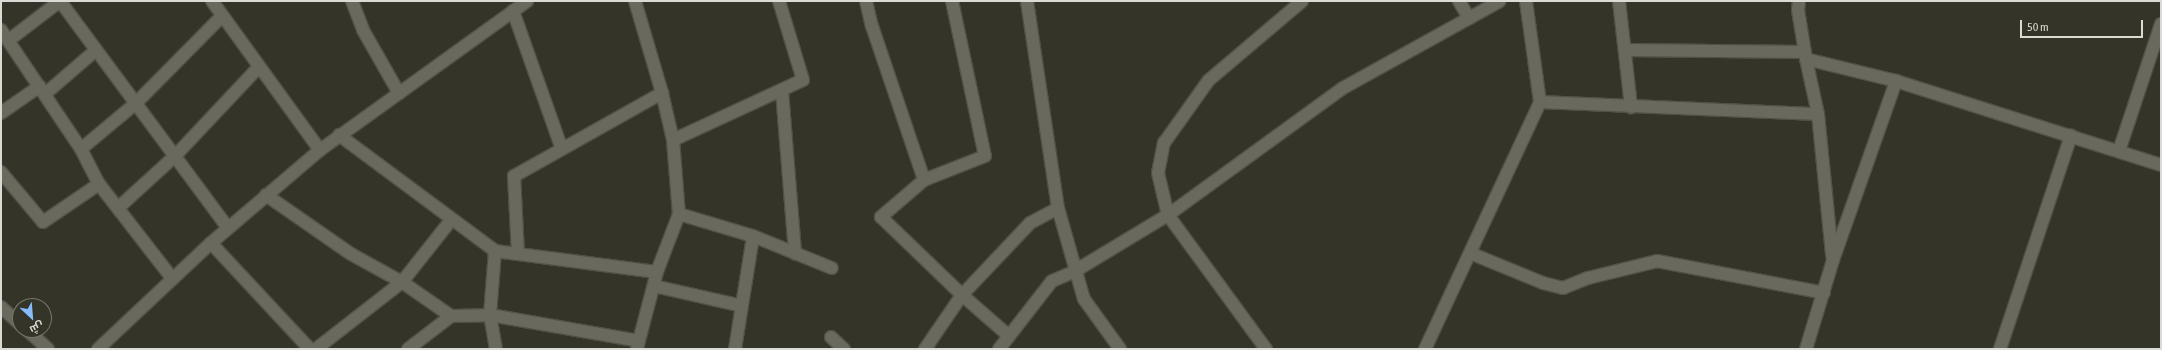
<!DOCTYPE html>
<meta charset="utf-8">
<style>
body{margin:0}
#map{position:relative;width:2162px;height:350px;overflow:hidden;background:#343429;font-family:"Asap Condensed",Cairo,sans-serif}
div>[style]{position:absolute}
.roads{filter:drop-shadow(1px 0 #515149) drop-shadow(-1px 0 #515149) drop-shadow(0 1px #515149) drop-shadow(0 -1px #515149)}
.minor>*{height:12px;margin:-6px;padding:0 6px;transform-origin:6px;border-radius:6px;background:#69695d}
span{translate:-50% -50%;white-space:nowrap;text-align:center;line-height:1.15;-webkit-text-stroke:4px #343429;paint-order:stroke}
.frame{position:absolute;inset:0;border:2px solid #dbdbd5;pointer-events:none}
.north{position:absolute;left:12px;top:298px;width:40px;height:40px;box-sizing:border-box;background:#343429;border:1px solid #77776e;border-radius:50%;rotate:154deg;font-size:11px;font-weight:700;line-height:16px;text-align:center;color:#dbdbd5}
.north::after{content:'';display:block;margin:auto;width:14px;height:18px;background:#87bbfb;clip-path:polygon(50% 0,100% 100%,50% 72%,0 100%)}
.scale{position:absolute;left:2020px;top:20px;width:123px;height:18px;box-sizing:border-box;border:2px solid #dbdbd5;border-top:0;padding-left:5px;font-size:12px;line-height:14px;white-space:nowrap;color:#dbdbd5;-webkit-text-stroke:3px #343429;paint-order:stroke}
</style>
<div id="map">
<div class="roads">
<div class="minor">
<div style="left:60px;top:1px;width:282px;rotate:53.5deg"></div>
<div style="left:212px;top:1px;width:184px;rotate:54.1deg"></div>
<div style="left:352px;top:1px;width:31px;rotate:69deg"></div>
<div style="left:363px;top:30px;width:73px;rotate:60.3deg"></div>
<div style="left:635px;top:1px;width:96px;rotate:73.6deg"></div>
<div style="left:662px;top:93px;width:48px;rotate:76.8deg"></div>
<div style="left:673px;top:140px;width:74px;rotate:85.4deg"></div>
<div style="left:679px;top:214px;width:62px;rotate:110.8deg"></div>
<div style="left:657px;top:272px;width:79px;rotate:104.7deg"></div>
<div style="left:866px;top:1px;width:26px;rotate:77deg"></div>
<div style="left:872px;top:26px;width:163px;rotate:71.3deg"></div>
<div style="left:952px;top:1px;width:158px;rotate:78deg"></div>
<div style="left:985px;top:156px;width:66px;rotate:158.5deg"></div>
<div style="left:924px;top:180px;width:57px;rotate:139.3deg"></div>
<div style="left:881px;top:217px;width:112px;rotate:43.9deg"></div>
<div style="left:962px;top:295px;width:62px;rotate:41.1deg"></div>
<div style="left:1027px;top:1px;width:209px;rotate:81.5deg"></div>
<div style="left:1058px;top:208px;width:95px;rotate:74.1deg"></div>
<div style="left:1084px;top:299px;width:62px;rotate:54.2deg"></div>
<div style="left:1459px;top:1px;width:20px;rotate:60deg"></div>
<div style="left:1619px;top:1px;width:107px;rotate:83.5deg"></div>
<div style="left:1799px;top:1px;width:9px;rotate:96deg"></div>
<div style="left:1798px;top:10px;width:50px;rotate:80.7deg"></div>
<div style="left:1806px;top:59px;width:56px;rotate:77.7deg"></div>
<div style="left:1818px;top:114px;width:142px;rotate:84.3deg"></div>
<div style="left:513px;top:11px;width:146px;rotate:70.5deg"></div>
<div style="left:1px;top:30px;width:143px;rotate:56.1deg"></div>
<div style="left:81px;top:149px;width:39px;rotate:63deg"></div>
<div style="left:99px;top:184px;width:119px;rotate:52.2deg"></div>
<div style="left:9px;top:40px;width:64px;rotate:-37.4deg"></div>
<div style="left:1625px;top:50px;width:180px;rotate:0.6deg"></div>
<div style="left:1806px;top:59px;width:93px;rotate:13.7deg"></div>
<div style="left:1896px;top:81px;width:278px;rotate:17.6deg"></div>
<div style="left:782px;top:91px;width:163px;rotate:85.4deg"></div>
<div style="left:45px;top:94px;width:67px;rotate:-40.8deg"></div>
<div style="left:1540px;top:102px;width:278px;rotate:2.5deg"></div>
<div style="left:1px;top:113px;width:47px;rotate:-34.7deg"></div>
<div style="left:339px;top:135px;width:194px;rotate:36.6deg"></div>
<div style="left:495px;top:251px;width:163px;rotate:7.4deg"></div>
<div style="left:673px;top:140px;width:143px;rotate:-24.8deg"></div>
<div style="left:803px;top:80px;width:83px;rotate:-106.9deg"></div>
<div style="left:81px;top:149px;width:72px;rotate:-39.9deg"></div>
<div style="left:136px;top:103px;width:122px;rotate:-45.3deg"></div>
<div style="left:2119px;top:151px;width:134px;rotate:-71.7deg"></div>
<div style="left:1px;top:172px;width:65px;rotate:50deg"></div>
<div style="left:43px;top:222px;width:68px;rotate:-34.2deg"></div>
<div style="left:266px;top:195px;width:103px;rotate:34.8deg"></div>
<div style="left:351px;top:254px;width:58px;rotate:28.8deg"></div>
<div style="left:402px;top:282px;width:60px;rotate:34.8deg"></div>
<div style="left:451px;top:316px;width:39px;rotate:-1deg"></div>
<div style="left:490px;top:315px;width:151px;rotate:9.9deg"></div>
<div style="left:118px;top:208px;width:77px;rotate:-42.4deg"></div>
<div style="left:175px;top:156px;width:122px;rotate:-46.7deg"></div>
<div style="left:679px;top:214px;width:77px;rotate:16.6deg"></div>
<div style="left:753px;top:236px;width:85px;rotate:22.1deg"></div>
<div style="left:211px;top:243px;width:145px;rotate:47deg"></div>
<div style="left:495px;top:251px;width:64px;rotate:94.5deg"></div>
<div style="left:490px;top:315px;width:35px;rotate:80deg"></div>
<div style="left:1470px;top:253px;width:79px;rotate:22.3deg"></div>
<div style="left:1543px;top:283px;width:21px;rotate:14deg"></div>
<div style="left:1563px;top:288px;width:27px;rotate:-22deg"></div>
<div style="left:1588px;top:278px;width:71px;rotate:-13.8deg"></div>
<div style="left:1657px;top:261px;width:170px;rotate:10.8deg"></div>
<div style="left:518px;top:254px;width:78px;rotate:-92.9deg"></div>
<div style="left:514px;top:176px;width:170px;rotate:-29.3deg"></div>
<div style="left:654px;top:286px;width:90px;rotate:12.8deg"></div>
<div style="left:1px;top:307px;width:25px;rotate:42deg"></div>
<div style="left:27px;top:330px;width:28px;rotate:42deg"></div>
<div style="left:831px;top:337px;width:18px;rotate:43deg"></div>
<div style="left:98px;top:349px;width:155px;rotate:-43.2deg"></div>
<div style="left:211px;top:243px;width:143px;rotate:-40.5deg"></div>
<div style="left:320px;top:150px;width:255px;rotate:-35.7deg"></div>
<div style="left:316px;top:349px;width:109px;rotate:-37.9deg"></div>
<div style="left:402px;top:282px;width:80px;rotate:-51.6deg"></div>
<div style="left:408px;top:349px;width:54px;rotate:-37.5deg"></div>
<div style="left:735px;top:349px;width:114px;rotate:-80.9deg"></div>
<div style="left:925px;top:349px;width:65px;rotate:-55.6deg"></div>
<div style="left:962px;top:295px;width:99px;rotate:-46.6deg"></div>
<div style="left:1030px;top:223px;width:32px;rotate:-28deg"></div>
<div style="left:999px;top:349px;width:86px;rotate:-52.1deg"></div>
<div style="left:1052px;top:281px;width:25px;rotate:-23deg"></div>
<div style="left:1075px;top:271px;width:109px;rotate:-31.1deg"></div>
<div style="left:1168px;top:215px;width:216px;rotate:-36deg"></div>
<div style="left:1343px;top:88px;width:179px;rotate:-29deg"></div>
<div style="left:1266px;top:349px;width:166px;rotate:-126.2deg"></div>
<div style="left:1168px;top:215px;width:43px;rotate:-103.4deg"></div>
<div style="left:1158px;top:173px;width:31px;rotate:-79deg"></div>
<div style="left:1164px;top:143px;width:77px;rotate:-54.5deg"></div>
<div style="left:1209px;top:80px;width:122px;rotate:-40.3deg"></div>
<div style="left:1425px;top:349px;width:272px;rotate:-65deg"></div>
<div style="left:1540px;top:102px;width:102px;rotate:-97.9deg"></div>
<div style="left:1806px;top:349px;width:93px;rotate:-73.1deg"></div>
<div style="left:1833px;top:260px;width:190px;rotate:-70.6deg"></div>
<div style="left:2000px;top:349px;width:225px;rotate:-71.6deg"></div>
</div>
</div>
<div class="frame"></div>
<div class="north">ش</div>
<div class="scale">50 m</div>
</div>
